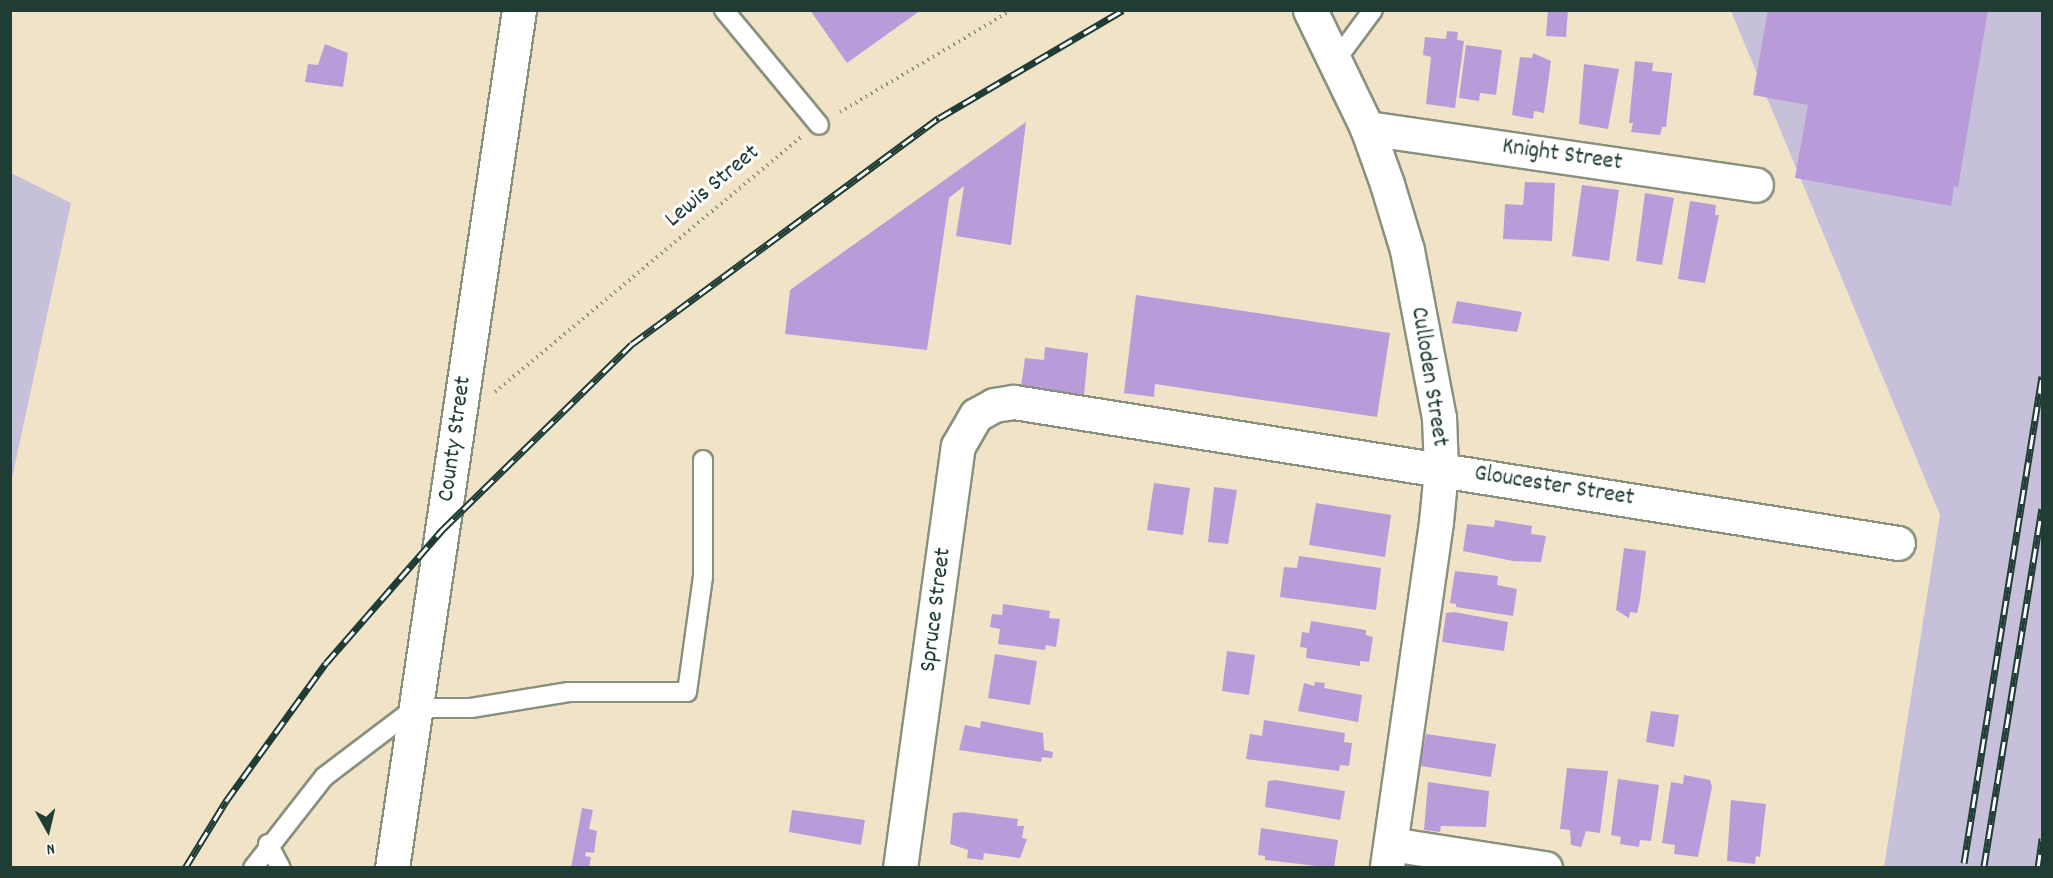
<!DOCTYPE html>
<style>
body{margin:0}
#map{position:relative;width:2053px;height:878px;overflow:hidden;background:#f1e3c8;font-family:Dekko,sans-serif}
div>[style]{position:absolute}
.industrial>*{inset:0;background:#c6c0da}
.building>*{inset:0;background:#b99bd9}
.path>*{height:4px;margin-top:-2px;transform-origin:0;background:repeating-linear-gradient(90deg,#88907e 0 1.5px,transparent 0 6px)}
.roads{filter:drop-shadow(2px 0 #88907e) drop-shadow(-2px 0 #88907e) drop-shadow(0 2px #88907e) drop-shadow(0 -2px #88907e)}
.lane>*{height:18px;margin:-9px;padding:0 9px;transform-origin:9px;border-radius:9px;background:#fff}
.street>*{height:33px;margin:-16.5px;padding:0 16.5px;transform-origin:16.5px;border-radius:16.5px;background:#fff}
.secondary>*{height:33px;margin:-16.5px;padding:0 16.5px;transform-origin:16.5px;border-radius:16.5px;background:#fff}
.rail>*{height:7px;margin-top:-3.5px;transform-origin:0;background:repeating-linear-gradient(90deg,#fff 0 14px,#1f3d34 0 28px);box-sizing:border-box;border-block:2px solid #1f3d34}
span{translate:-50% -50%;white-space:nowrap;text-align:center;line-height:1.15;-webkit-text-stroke:6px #fff;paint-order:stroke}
.street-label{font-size:24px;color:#1f3d34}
.frame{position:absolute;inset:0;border:12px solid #1f3d34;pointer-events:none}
.north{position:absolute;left:18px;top:800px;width:60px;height:60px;-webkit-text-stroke:4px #fff;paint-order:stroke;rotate:172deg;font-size:16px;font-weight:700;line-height:24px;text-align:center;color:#1f3d34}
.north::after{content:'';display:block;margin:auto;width:21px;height:27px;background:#1f3d34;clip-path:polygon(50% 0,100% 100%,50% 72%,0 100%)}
</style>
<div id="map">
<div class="industrial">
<div style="clip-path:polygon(1731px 11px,2042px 11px,2042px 867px,1884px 867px,1940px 515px)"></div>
<div style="clip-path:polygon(11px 173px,71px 203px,11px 483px,10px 173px)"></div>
</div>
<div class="building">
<div style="clip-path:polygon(810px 10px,921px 10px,847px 63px)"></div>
<div style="clip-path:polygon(1548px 10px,1568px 10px,1566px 37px,1546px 36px)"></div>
<div style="clip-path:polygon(1768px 10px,1988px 10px,1958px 187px,1954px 186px,1951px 206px,1795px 178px,1808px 105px,1753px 95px)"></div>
<div style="clip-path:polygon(1447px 31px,1458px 32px,1457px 40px,1464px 41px,1455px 108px,1426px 104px,1431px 57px,1423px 55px,1425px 37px,1446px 39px)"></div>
<div style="clip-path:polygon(325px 44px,348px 53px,343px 87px,305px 82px,308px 64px,318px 65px)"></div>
<div style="clip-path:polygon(1466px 45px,1502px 50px,1496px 95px,1480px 93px,1479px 101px,1459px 98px)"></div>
<div style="clip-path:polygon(1533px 53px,1551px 61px,1544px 113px,1534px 111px,1533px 119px,1512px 115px,1520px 57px,1532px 58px)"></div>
<div style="clip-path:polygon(1635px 61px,1653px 63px,1652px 71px,1672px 73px,1666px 127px,1662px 127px,1660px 135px,1631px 132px,1633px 123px,1629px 123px)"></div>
<div style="clip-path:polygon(1584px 64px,1619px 69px,1608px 129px,1579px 124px)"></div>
<div style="clip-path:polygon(1026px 122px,1011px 245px,956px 236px,964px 186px,949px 198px,927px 350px,785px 334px,790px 290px)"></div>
<div style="clip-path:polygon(1525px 182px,1555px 183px,1552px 241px,1503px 239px,1505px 204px,1523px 205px)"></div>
<div style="clip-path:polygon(1582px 185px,1619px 190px,1609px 261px,1572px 256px)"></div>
<div style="clip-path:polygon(1645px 193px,1674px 198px,1662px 265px,1636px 261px)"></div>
<div style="clip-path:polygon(1690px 201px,1716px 205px,1715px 215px,1719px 215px,1705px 283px,1678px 279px)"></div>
<div style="clip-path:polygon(1136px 295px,1390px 333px,1377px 417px,1155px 384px,1154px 397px,1124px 393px)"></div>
<div style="clip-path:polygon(1457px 301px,1522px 312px,1517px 332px,1452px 323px)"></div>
<div style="clip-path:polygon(1045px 347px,1088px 353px,1084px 395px,1021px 387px,1025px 358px,1044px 360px)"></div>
<div style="clip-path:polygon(1154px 483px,1190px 488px,1183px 535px,1147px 530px)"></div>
<div style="clip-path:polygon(1214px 487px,1237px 490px,1228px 544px,1208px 542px)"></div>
<div style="clip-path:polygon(1316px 503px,1391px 515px,1385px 557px,1309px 545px)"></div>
<div style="clip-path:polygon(1495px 520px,1532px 526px,1531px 534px,1546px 536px,1541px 562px,1513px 561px,1463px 551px,1467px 524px,1494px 527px)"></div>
<div style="clip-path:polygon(1624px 548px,1646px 551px,1640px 600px,1637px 613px,1630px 612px,1629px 618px,1616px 610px)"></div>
<div style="clip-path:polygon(1299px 556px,1381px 568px,1376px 610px,1280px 597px,1284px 567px,1297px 568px)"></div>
<div style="clip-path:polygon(1455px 571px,1498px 576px,1497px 585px,1517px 589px,1513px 616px,1456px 607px,1456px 604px,1450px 603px)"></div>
<div style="clip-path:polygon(1003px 604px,1050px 611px,1049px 618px,1060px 619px,1056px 647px,1046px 645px,1045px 650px,998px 644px,1000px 629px,990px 627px,992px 614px,1002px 615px)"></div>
<div style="clip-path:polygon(1454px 612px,1508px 622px,1504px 651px,1442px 642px,1446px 613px)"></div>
<div style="clip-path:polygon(1311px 621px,1366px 630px,1366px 635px,1373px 637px,1369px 662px,1360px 661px,1360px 666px,1306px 658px,1307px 648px,1300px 647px,1302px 632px,1309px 633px)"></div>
<div style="clip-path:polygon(1227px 651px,1255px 655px,1249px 695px,1222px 691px)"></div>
<div style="clip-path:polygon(995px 654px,1037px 661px,1030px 705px,988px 698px)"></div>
<div style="clip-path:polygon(1315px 682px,1325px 683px,1324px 688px,1362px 695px,1358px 722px,1298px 711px,1304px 683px,1314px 686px)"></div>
<div style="clip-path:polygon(1651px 711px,1679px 715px,1674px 747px,1646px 742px)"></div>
<div style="clip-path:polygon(1264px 720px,1345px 733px,1344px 742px,1352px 743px,1349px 766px,1340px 765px,1339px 771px,1246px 759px,1250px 734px,1262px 736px)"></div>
<div style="clip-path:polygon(981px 721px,1043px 733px,1044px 750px,1053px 752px,1052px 758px,1042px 757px,1041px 762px,959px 750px,965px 725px,980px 728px)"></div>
<div style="clip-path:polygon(1426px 734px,1496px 744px,1491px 777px,1420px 766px)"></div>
<div style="clip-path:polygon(1567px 768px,1608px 771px,1600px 833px,1586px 831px,1581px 847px,1571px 845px,1570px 830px,1560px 829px)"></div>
<div style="clip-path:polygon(1684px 775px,1710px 780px,1712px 787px,1698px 857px,1674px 854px,1675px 845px,1662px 843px,1671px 782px,1683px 784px)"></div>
<div style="clip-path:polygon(1618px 779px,1659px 785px,1651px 841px,1640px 840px,1639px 847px,1620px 844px,1621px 837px,1611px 835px)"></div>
<div style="clip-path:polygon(1275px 780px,1345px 791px,1340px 820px,1265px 807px,1268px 781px)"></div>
<div style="clip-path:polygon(1428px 782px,1489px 791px,1486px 827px,1441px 826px,1440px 832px,1424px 830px)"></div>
<div style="clip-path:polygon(1731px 800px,1766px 804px,1760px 857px,1756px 856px,1755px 864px,1727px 861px)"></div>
<div style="clip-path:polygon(582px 808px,593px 810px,589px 829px,597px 831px,594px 853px,586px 852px,585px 856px,591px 857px,589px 868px,571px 868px)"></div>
<div style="clip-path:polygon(792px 810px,865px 820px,861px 845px,789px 832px)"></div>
<div style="clip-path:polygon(963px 812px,1018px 819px,1017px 826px,1024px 826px,1022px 838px,1027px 839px,1020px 858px,984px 853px,983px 860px,967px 858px,968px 850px,950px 844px,953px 813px)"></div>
<div style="clip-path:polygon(1261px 828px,1338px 840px,1334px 868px,1265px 860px,1265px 856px,1258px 855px)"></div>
</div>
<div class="path">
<div style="left:840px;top:112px;width:200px;rotate:-30.7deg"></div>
<div style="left:495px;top:392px;width:398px;rotate:-39.8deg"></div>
</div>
<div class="roads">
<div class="lane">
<div style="left:724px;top:10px;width:149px;rotate:50.4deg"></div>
<div style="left:1336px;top:60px;width:62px;rotate:-53.5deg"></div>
<div style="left:268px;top:844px;width:27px;rotate:62deg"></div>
<div style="left:253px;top:868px;width:115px;rotate:-52deg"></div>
<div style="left:324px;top:777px;width:114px;rotate:-37.2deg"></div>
<div style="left:415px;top:708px;width:56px"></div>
<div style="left:471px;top:708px;width:99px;rotate:-9.3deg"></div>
<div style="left:569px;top:692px;width:118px"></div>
<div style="left:687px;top:692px;width:116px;rotate:-82.1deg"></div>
<div style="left:703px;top:577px;width:117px;rotate:-90deg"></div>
</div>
<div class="street">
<div style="left:1310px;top:10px;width:131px;rotate:64.2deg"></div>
<div style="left:1367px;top:128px;width:59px;rotate:70.3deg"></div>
<div style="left:1387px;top:184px;width:69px;rotate:73.1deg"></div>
<div style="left:1407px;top:250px;width:170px;rotate:79.2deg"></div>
<div style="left:1439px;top:417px;width:53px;rotate:87.8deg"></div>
<div style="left:1441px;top:470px;width:52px;rotate:95.5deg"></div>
<div style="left:1436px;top:522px;width:349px;rotate:98.1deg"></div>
<div style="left:1367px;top:128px;width:393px;rotate:8.3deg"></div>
<div style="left:1391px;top:844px;width:156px;rotate:8.9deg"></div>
<div style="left:900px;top:868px;width:426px;rotate:-82.2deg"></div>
<div style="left:958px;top:446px;width:36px;rotate:-60deg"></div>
<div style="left:976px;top:415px;width:21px;rotate:-29deg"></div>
<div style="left:994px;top:405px;width:20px;rotate:-9deg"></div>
<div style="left:1014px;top:402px;width:895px;rotate:9.06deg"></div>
</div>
<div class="secondary">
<div style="left:392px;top:868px;width:867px;rotate:-81.58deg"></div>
</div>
</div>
<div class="rail">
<div style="left:1964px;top:863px;width:493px;rotate:-80.9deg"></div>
<div style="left:1984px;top:866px;width:362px;rotate:-80.8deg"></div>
<div style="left:185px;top:868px;width:79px;rotate:-58.5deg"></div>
<div style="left:226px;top:801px;width:170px;rotate:-54.1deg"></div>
<div style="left:326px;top:663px;width:178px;rotate:-48.9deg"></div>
<div style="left:443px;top:529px;width:264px;rotate:-44.4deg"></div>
<div style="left:632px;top:344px;width:381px;rotate:-36.4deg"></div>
<div style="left:939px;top:118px;width:213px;rotate:-30.4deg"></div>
<div style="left:2038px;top:868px;width:30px;rotate:-82deg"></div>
</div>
<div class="street-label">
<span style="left:1562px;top:156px;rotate:8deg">Knight Street</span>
<span style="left:713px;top:187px;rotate:-40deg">Lewis Street</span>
<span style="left:1428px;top:377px;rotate:81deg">Culloden Street</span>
<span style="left:456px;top:439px;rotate:-82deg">County Street</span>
<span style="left:1554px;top:487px;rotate:9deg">Gloucester Street</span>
<span style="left:937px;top:610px;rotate:-83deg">Spruce Street</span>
</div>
<div class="frame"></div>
<div class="north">N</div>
</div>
